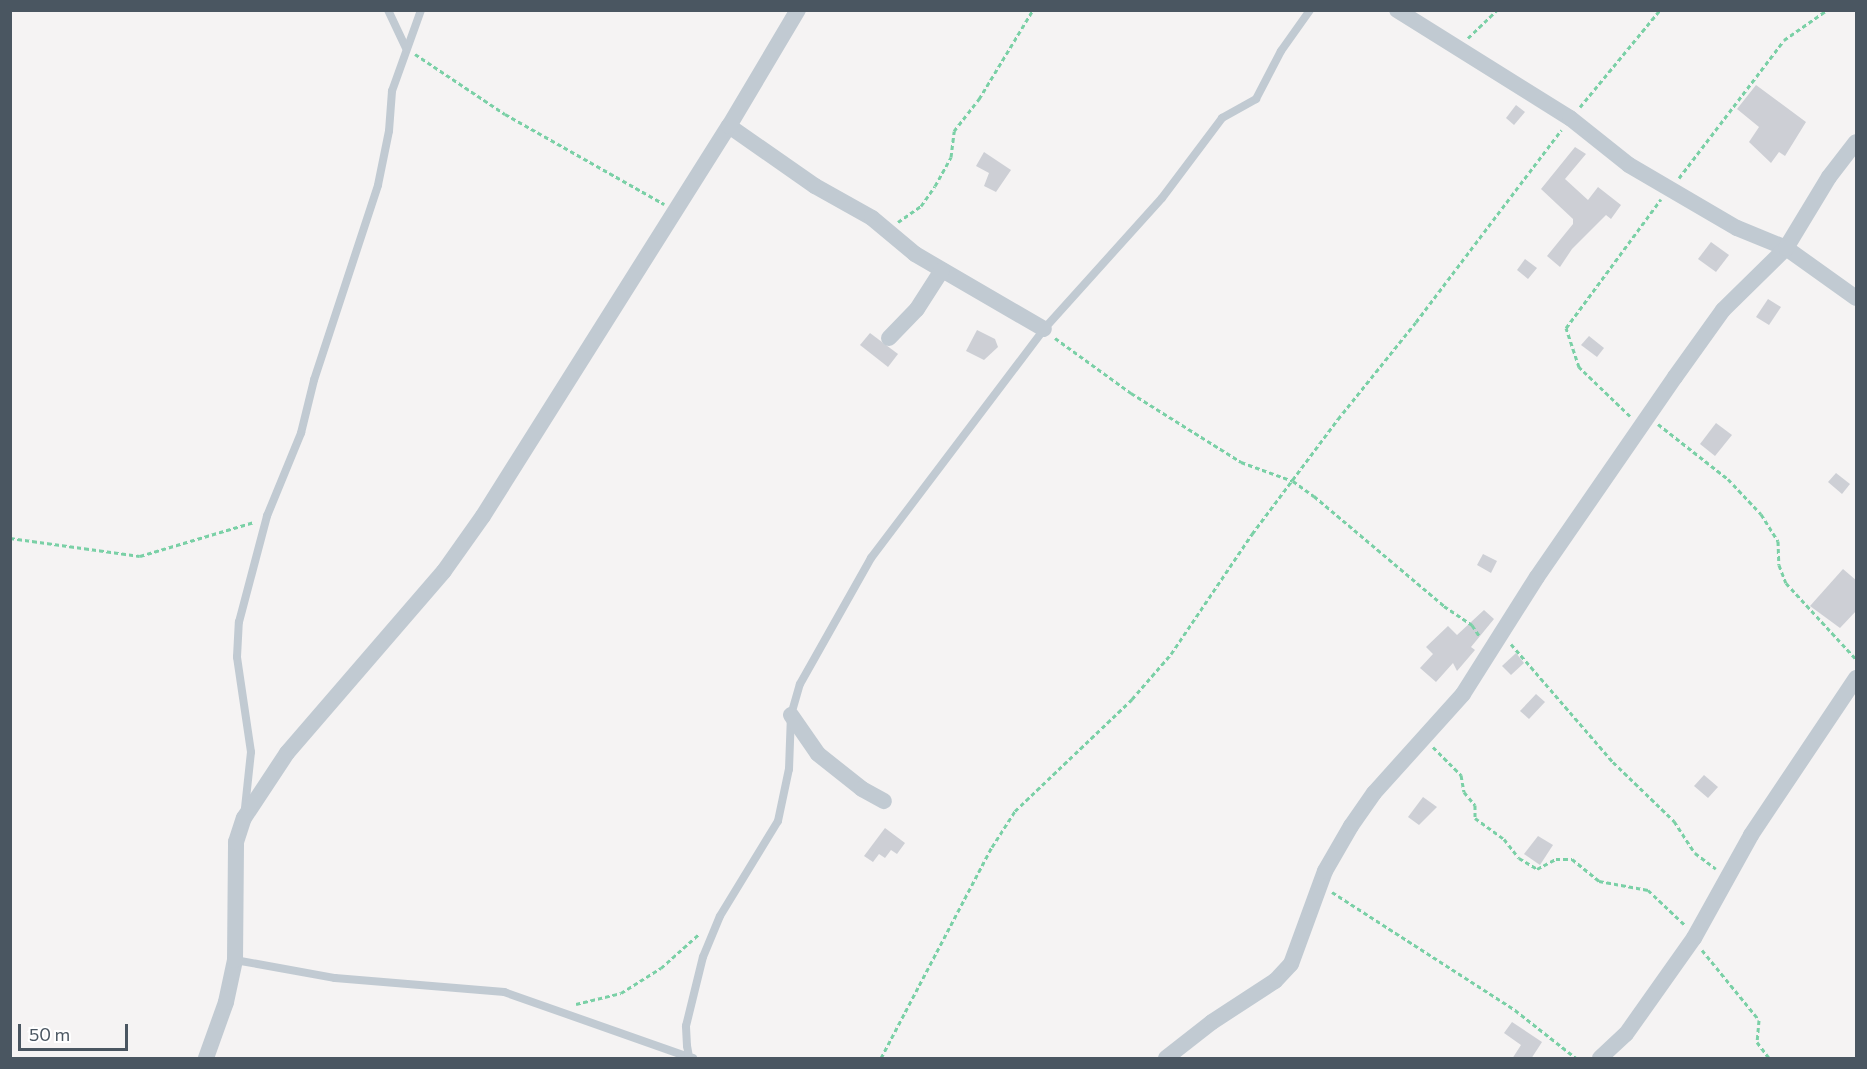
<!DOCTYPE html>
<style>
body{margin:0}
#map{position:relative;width:1867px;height:1069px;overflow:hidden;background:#f5f3f3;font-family:Commissioner,sans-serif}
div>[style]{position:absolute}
.building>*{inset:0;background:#cdcfd5}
.path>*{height:3px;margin-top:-1.5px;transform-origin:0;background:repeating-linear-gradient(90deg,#7ad0a6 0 4.5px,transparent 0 7.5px)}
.service>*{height:8px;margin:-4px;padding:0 4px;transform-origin:4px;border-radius:4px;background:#c1cad2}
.minor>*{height:16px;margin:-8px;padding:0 8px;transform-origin:8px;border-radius:8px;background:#c1cad2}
span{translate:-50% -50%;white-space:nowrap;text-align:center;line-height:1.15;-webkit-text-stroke:4.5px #fff;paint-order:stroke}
.frame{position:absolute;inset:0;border:12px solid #4a5661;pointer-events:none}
.scale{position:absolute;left:18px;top:1024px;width:110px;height:27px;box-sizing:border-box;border:3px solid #4a5661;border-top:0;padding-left:8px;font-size:18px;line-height:21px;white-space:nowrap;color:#4a5661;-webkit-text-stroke:4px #fff;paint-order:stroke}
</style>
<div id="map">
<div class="building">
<div style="clip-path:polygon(1756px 85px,1806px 122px,1785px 156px,1779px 152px,1771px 163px,1749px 142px,1759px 127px,1737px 109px)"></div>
<div style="clip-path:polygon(1516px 105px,1525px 112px,1514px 125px,1506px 118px)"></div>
<div style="clip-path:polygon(1575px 147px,1586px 154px,1565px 179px,1588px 200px,1598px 187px,1621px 205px,1611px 219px,1606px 215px,1572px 249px,1560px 267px,1547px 256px,1573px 224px,1573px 219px,1541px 189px)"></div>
<div style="clip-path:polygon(984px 152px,1011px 170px,996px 192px,984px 186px,989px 173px,976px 166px)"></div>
<div style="clip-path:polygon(1711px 242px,1729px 255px,1716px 272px,1698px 259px)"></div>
<div style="clip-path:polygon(1525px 259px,1537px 268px,1528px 279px,1517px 270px)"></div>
<div style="clip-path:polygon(1768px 299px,1781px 307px,1769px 325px,1756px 317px)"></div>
<div style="clip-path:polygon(977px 330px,995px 339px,998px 347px,984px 360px,966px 351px)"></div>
<div style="clip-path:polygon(870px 333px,898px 354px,888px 367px,860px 345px)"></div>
<div style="clip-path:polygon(1589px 336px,1604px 348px,1597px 357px,1581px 345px)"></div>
<div style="clip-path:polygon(1716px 423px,1732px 435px,1715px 456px,1700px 444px)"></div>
<div style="clip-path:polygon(1836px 473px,1850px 484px,1842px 494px,1828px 482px)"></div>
<div style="clip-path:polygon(1483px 554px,1497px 561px,1491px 573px,1477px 565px)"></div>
<div style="clip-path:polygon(1843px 569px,1857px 581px,1857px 610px,1840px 628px,1810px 606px)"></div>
<div style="clip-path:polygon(1484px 610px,1494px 619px,1471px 647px,1475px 650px,1457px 671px,1453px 663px,1436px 682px,1420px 668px,1433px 654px,1426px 647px,1448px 626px,1457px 635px)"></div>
<div style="clip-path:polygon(1516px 653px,1524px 663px,1511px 675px,1502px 666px)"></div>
<div style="clip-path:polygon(1536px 694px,1545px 702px,1529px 719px,1520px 711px)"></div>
<div style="clip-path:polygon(1704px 775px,1718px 787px,1708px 798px,1694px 786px)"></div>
<div style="clip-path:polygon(1423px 797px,1437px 807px,1419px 825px,1408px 817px)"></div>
<div style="clip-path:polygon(885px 828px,905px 843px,897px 854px,891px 850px,885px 858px,879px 854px,873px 862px,864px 856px)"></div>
<div style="clip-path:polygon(1538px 836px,1553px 845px,1540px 865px,1524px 854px)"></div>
<div style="clip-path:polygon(1512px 1022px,1542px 1042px,1531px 1059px,1512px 1059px,1521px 1045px,1504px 1033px)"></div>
</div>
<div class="path">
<div style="left:1468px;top:38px;width:40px;rotate:-44deg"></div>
<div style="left:415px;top:54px;width:108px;rotate:33.7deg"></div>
<div style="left:505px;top:114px;width:183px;rotate:29.5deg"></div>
<div style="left:1580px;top:107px;width:126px;rotate:-50.5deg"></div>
<div style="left:1679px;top:178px;width:173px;rotate:-52.7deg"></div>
<div style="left:1784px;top:40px;width:52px;rotate:-34.9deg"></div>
<div style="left:898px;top:222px;width:28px;rotate:-35deg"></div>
<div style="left:921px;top:206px;width:24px;rotate:-55deg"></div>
<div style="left:935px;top:186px;width:33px;rotate:-61deg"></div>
<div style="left:951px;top:157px;width:26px;rotate:-83deg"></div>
<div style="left:954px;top:131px;width:41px;rotate:-52deg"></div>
<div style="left:979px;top:99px;width:104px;rotate:-58.8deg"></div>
<div style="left:1055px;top:338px;width:94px;rotate:35.9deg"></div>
<div style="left:1131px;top:393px;width:130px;rotate:32.1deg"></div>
<div style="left:1241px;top:462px;width:55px;rotate:20.1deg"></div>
<div style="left:1293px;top:481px;width:26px;rotate:36deg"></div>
<div style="left:1314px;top:496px;width:170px;rotate:40.2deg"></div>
<div style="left:1444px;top:606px;width:34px;rotate:34deg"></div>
<div style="left:1472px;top:625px;width:14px;rotate:56deg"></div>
<div style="left:1630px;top:416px;width:71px;rotate:-136.1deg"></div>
<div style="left:1579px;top:367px;width:41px;rotate:-108.4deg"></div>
<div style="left:1566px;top:328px;width:160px;rotate:-53.6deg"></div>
<div style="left:1658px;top:424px;width:89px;rotate:38.2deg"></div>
<div style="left:1728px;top:479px;width:48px;rotate:46.7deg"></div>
<div style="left:1761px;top:514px;width:32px;rotate:58deg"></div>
<div style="left:1778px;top:541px;width:24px;rotate:88deg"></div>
<div style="left:1779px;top:565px;width:19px;rotate:69deg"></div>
<div style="left:1786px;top:583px;width:103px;rotate:47.4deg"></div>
<div style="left:10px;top:538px;width:131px;rotate:7.9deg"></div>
<div style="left:140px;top:556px;width:119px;rotate:-16.6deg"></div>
<div style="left:1511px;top:644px;width:156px;rotate:49.2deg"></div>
<div style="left:1613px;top:762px;width:85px;rotate:44deg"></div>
<div style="left:1674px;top:821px;width:38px;rotate:57deg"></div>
<div style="left:1695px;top:853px;width:26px;rotate:37deg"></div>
<div style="left:1433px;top:747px;width:40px;rotate:45deg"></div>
<div style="left:1461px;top:775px;width:17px;rotate:80deg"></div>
<div style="left:1464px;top:792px;width:17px;rotate:50deg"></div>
<div style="left:1475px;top:805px;width:13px;rotate:90deg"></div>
<div style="left:1475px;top:818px;width:36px;rotate:36deg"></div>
<div style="left:1504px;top:839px;width:24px;rotate:52deg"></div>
<div style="left:1519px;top:858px;width:21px;rotate:31deg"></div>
<div style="left:1537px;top:869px;width:21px;rotate:-28deg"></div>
<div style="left:1556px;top:859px;width:16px"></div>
<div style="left:1572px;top:859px;width:35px;rotate:39deg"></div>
<div style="left:1599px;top:881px;width:50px;rotate:10.4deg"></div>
<div style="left:1648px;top:890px;width:51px;rotate:43.4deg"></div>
<div style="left:1332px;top:892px;width:218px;rotate:32.8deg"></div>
<div style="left:1515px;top:1010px;width:78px;rotate:38.2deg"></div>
<div style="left:1702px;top:950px;width:90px;rotate:50.8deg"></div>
<div style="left:1759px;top:1020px;width:22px;rotate:95deg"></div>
<div style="left:1757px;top:1042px;width:20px;rotate:53deg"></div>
<div style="left:576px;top:1004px;width:46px;rotate:-13.7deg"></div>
<div style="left:621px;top:993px;width:47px;rotate:-32deg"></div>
<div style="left:661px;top:968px;width:52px;rotate:-41.9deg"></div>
<div style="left:881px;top:1058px;width:238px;rotate:-62.3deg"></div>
<div style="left:992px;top:847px;width:43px;rotate:-57.4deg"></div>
<div style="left:1015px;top:811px;width:162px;rotate:-43.7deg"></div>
<div style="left:1132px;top:699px;width:60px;rotate:-49.1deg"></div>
<div style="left:1171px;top:654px;width:145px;rotate:-56deg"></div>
<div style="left:1252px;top:534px;width:144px;rotate:-53.2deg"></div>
<div style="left:1338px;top:419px;width:124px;rotate:-51.2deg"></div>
<div style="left:1416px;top:322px;width:241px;rotate:-52.9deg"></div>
</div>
<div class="service">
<div style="left:388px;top:10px;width:42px;rotate:64.7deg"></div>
<div style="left:245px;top:808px;width:56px;rotate:-83.9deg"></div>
<div style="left:251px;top:752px;width:96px;rotate:-98.4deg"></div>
<div style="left:237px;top:657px;width:35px;rotate:-87deg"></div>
<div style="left:239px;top:622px;width:110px;rotate:-75.2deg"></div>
<div style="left:267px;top:516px;width:90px;rotate:-67.7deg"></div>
<div style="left:301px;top:433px;width:55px;rotate:-76.2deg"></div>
<div style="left:314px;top:380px;width:205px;rotate:-71.8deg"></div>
<div style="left:378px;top:185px;width:55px;rotate:-78.5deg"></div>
<div style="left:389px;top:131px;width:40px;rotate:-85.7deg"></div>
<div style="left:392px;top:91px;width:86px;rotate:-70.3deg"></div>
<div style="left:235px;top:960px;width:102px;rotate:10.2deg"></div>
<div style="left:335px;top:978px;width:170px;rotate:4.7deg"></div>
<div style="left:504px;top:992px;width:196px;rotate:19.4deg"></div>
<div style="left:693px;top:1058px;width:4px;rotate:-166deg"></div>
<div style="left:689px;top:1057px;width:11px;rotate:-100deg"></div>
<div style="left:687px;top:1046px;width:20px;rotate:-93deg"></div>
<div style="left:686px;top:1026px;width:71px;rotate:-76.2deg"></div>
<div style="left:703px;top:957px;width:44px;rotate:-67.5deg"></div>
<div style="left:720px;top:916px;width:111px;rotate:-58.6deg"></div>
<div style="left:778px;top:821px;width:53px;rotate:-78.1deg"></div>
<div style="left:789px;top:769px;width:54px;rotate:-87.9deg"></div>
<div style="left:791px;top:715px;width:32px;rotate:-74deg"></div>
<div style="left:800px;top:684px;width:145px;rotate:-60.6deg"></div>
<div style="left:871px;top:558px;width:287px;rotate:-52.9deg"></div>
<div style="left:1044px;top:329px;width:176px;rotate:-48deg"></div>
<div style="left:1162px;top:198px;width:100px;rotate:-53.1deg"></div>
<div style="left:1222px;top:118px;width:39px;rotate:-29deg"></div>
<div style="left:1256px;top:99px;width:54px;rotate:-62.5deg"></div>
<div style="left:1281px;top:51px;width:50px;rotate:-54.7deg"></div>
</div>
<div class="minor">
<div style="left:1397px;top:10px;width:204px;rotate:32deg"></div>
<div style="left:1570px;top:118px;width:75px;rotate:38.5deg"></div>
<div style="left:1629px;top:165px;width:125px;rotate:30.3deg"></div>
<div style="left:1737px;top:228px;width:53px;rotate:22.2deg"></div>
<div style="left:1786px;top:248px;width:86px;rotate:35.5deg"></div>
<div style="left:729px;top:126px;width:105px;rotate:34.9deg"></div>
<div style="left:815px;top:186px;width:65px;rotate:29.3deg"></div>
<div style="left:872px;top:218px;width:56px;rotate:39.9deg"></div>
<div style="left:915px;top:254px;width:149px;rotate:30.2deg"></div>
<div style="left:889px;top:338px;width:40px;rotate:-46deg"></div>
<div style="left:917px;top:309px;width:46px;rotate:-57.3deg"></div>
<div style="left:791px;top:715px;width:47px;rotate:55.3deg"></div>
<div style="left:818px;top:754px;width:56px;rotate:38.5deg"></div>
<div style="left:862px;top:789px;width:25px;rotate:29deg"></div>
<div style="left:206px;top:1058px;width:59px;rotate:-70.3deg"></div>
<div style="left:226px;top:1002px;width:43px;rotate:-77.9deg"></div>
<div style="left:235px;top:960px;width:118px;rotate:-89.5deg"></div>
<div style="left:236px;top:842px;width:25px;rotate:-72deg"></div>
<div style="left:244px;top:818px;width:78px;rotate:-56.5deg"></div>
<div style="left:287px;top:753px;width:240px;rotate:-49.2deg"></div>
<div style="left:444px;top:571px;width:67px;rotate:-54.7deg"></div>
<div style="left:483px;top:516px;width:461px;rotate:-57.8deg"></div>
<div style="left:729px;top:126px;width:135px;rotate:-59.3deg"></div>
<div style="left:1166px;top:1058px;width:58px;rotate:-38deg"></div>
<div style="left:1212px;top:1022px;width:75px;rotate:-33.1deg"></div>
<div style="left:1275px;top:981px;width:23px;rotate:-47deg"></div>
<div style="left:1291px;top:964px;width:99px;rotate:-69.9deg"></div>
<div style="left:1325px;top:871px;width:52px;rotate:-60deg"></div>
<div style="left:1351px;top:826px;width:40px;rotate:-55.1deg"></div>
<div style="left:1374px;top:793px;width:133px;rotate:-48deg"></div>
<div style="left:1463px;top:694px;width:138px;rotate:-57.7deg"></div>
<div style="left:1537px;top:577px;width:243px;rotate:-55.4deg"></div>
<div style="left:1675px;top:377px;width:82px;rotate:-54.4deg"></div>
<div style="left:1723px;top:310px;width:88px;rotate:-44.5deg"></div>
<div style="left:1786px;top:248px;width:83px;rotate:-58.8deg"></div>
<div style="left:1829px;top:177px;width:44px;rotate:-52.4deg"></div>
<div style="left:1600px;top:1058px;width:35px;rotate:-43deg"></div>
<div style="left:1626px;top:1034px;width:118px;rotate:-54.7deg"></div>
<div style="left:1694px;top:938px;width:118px;rotate:-61deg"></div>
<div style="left:1751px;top:835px;width:189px;rotate:-56.2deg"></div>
</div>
<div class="frame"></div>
<div class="scale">50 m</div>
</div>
